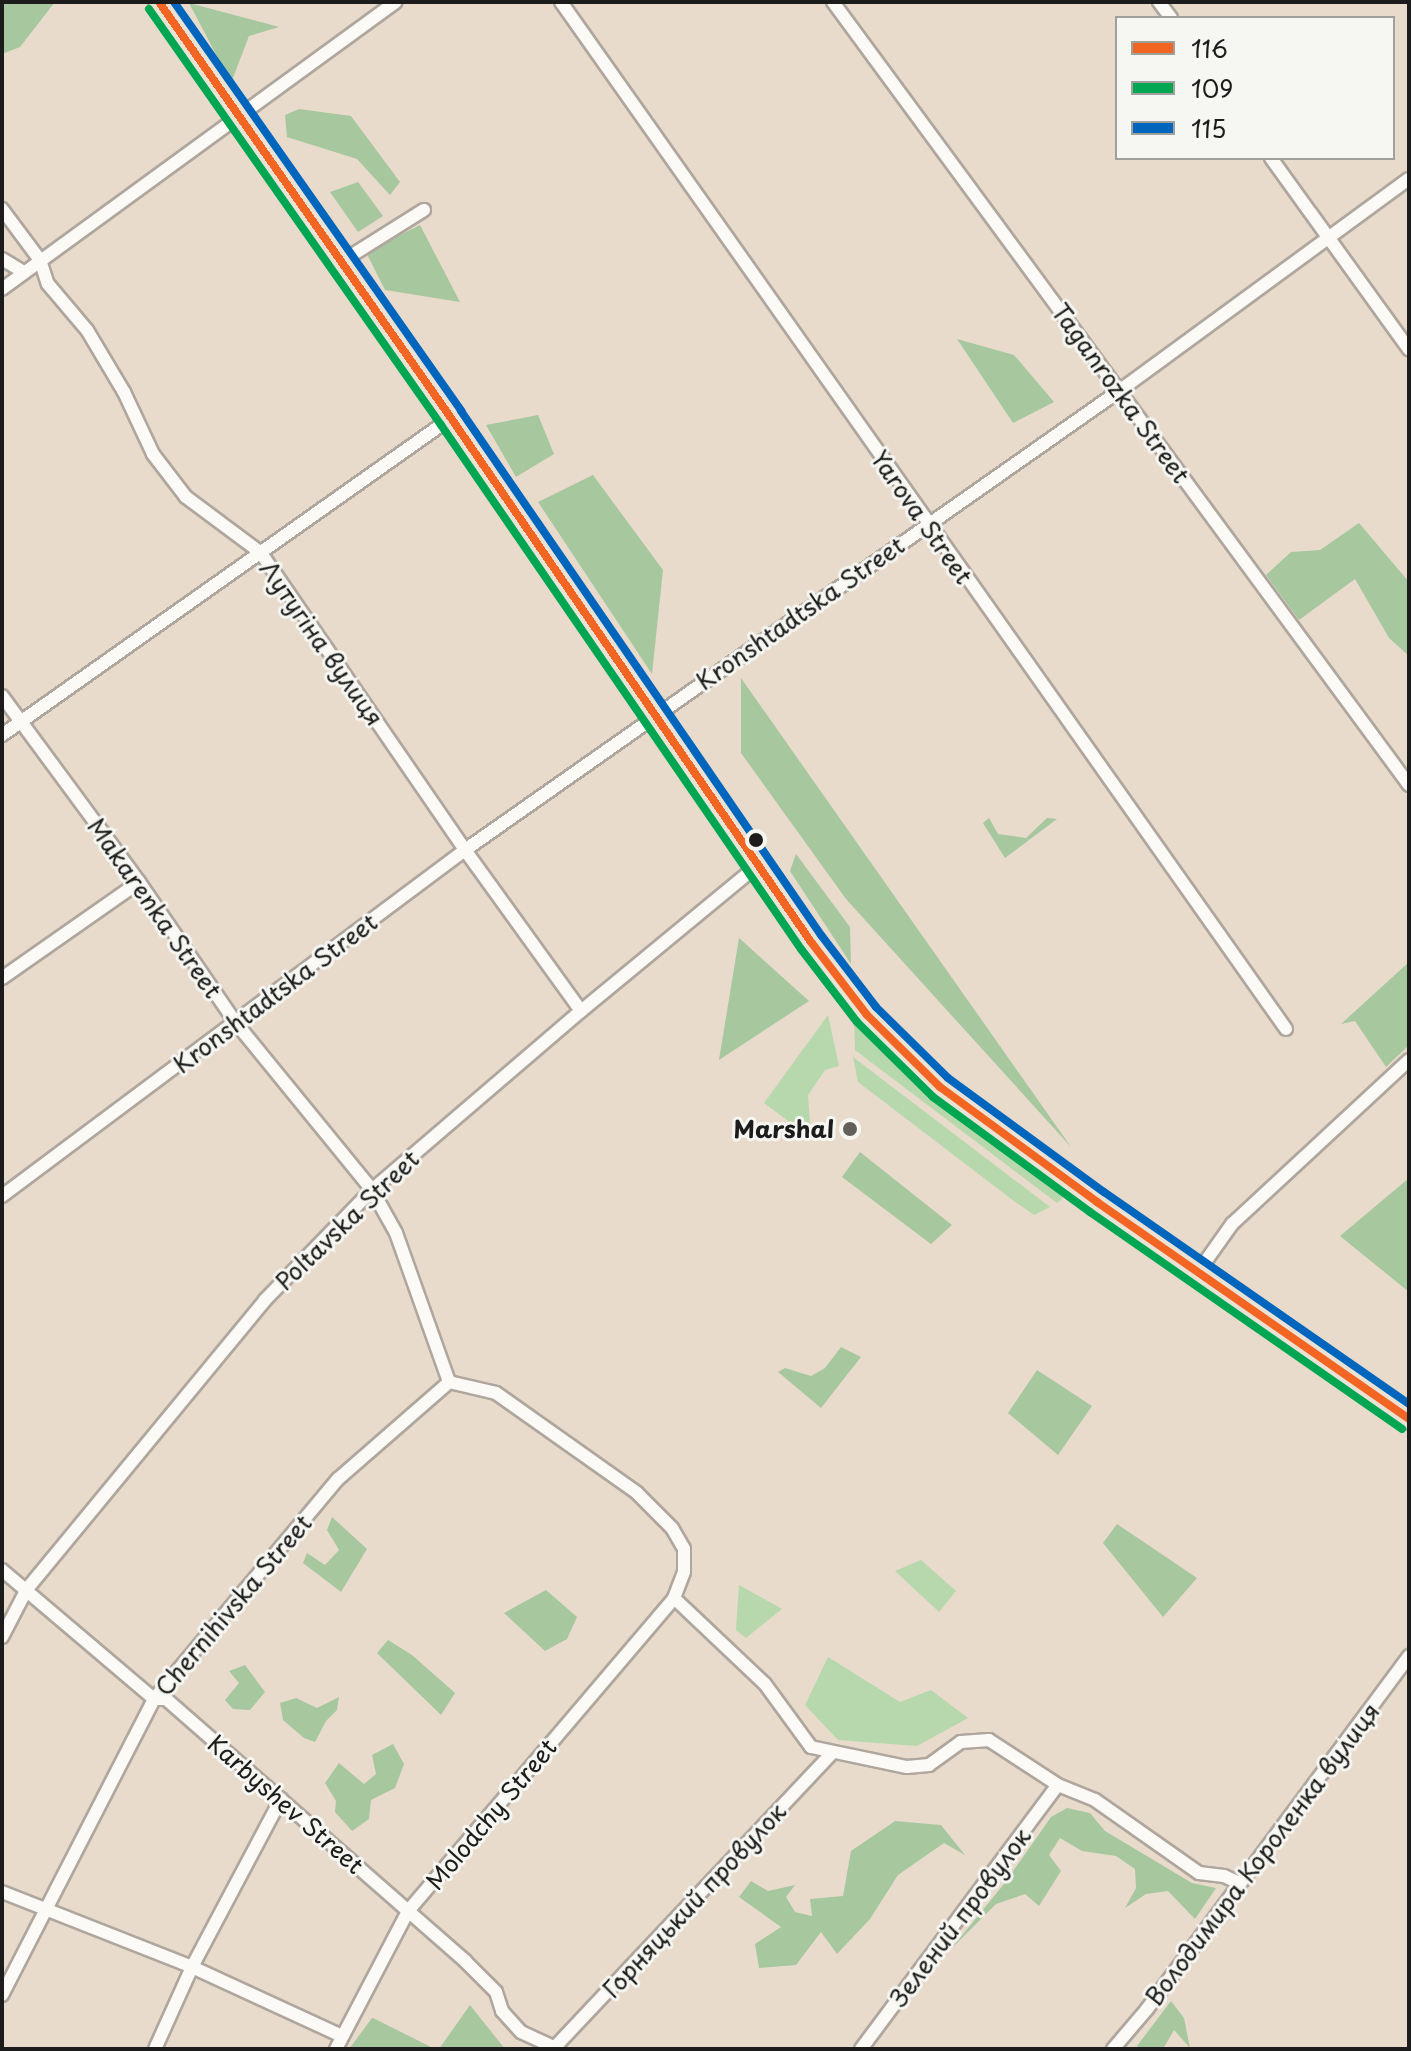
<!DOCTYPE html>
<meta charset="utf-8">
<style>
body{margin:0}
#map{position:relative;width:1411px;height:2051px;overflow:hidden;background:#e8dbcc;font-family:"Playpen Sans",sans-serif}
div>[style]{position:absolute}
.green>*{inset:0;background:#b6d8ac}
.forest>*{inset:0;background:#a7c79f}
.roads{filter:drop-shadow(2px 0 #afa69d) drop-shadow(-2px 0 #afa69d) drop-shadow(0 2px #afa69d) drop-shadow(0 -2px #afa69d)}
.street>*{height:12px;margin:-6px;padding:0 6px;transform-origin:6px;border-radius:6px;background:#fcfaf7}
.primary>*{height:20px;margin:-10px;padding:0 10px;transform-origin:10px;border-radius:10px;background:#ebe2d6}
.bus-1>*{height:8px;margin:-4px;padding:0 4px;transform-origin:4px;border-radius:4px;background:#f26522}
.bus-2>*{height:8px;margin:-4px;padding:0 4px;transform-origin:4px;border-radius:4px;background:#00a651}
.bus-3>*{height:8px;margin:-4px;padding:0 4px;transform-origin:4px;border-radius:4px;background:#0065bd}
.dots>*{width:22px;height:22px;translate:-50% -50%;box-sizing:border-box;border:4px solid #f6f6f2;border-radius:50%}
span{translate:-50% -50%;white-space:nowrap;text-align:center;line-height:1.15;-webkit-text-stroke:6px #f6f6f2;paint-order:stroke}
.street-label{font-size:24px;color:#1c1c1c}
.poi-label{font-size:24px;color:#1c1c1c;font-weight:700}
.right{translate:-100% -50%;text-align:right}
.frame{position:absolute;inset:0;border:4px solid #1c1c1c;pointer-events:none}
.legend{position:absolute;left:1115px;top:16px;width:280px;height:144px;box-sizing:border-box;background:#f6f6f2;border:2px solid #9f9f9c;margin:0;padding:10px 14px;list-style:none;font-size:24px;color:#1c1c1c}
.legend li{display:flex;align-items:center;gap:16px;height:40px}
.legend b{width:40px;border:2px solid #9f9f9c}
</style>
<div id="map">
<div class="green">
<div style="clip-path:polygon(828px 1015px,839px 1066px,825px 1070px,808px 1095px,811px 1138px,764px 1103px)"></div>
<div style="clip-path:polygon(854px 1021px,900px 1070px,952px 1113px,1060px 1187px,1065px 1192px,1061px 1200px,1057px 1203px,855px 1050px)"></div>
<div style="clip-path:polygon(853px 1057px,1050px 1207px,1034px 1215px,1010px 1198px,858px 1082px)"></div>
<div style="clip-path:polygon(921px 1560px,956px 1591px,939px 1612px,895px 1571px)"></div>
<div style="clip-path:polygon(739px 1585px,782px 1609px,746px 1638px,736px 1630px)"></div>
<div style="clip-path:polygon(828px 1657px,900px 1702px,931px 1690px,968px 1718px,917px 1746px,838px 1740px,805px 1705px)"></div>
</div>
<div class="forest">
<div style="clip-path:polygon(2px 2px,55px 2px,20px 47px,2px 54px)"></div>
<div style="clip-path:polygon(189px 3px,279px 27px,249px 36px,231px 83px)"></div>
<div style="clip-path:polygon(299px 109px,351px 116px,400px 182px,390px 195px,357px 159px,287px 137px,285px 115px)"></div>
<div style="clip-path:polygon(358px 182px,383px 216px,358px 232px,330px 192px)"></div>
<div style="clip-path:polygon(420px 225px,460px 302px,385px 290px,366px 252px)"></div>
<div style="clip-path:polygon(957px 339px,1014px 355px,1054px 402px,1013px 423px)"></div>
<div style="clip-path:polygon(538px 415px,554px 454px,516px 477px,486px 425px)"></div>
<div style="clip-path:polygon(593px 475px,663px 570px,652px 674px,538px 502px)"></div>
<div style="clip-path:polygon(1359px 523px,1409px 582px,1409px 656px,1389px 638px,1355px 579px,1299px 620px,1266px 575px,1291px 552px,1320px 550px)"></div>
<div style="clip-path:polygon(741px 678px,1071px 1147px,846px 899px,741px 753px)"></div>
<div style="clip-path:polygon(989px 818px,998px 834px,1026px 838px,1047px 818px,1057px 819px,1005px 858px,983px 823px)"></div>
<div style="clip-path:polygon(796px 854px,850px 927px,851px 964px,790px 871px)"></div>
<div style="clip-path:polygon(739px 938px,809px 1001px,719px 1060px)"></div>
<div style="clip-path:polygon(1409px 962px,1409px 1045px,1386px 1067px,1355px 1021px,1341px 1024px)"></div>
<div style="clip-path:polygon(860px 1152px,952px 1225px,931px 1244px,842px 1177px)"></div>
<div style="clip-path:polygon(1409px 1178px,1409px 1292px,1340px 1236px)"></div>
<div style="clip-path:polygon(841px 1347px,861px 1357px,821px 1408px,778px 1372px,785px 1368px,811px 1376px,825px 1368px)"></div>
<div style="clip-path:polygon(1037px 1370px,1092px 1406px,1058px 1455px,1008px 1413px)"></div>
<div style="clip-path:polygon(332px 1517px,367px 1549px,341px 1592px,303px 1563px,307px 1553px,325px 1565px,339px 1550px,327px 1530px)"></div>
<div style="clip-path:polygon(1117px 1524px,1197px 1578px,1163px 1617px,1103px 1543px)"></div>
<div style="clip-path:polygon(546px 1590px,577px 1617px,567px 1639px,545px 1651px,504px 1613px)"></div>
<div style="clip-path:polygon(388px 1640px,412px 1655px,455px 1693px,441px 1715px,377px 1653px)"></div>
<div style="clip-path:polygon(245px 1665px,265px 1692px,250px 1710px,233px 1709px,225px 1700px,239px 1683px,229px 1671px)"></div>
<div style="clip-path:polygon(339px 1697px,337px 1710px,326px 1721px,315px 1742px,304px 1738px,283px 1720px,280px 1703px,296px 1698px,317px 1708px)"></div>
<div style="clip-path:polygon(393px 1744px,404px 1764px,395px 1788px,371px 1800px,369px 1819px,352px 1831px,335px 1812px,336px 1801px,325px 1783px,339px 1763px,364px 1784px,376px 1774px,372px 1755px)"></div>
<div style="clip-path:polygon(1067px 1808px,1090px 1813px,1105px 1831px,1192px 1883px,1216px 1888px,1195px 1919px,1168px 1891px,1146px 1894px,1125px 1908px,1136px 1888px,1135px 1869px,1116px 1856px,1082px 1851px,1060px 1838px,1049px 1855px,1061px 1871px,1039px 1906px,1025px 1894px,996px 1904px,950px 1950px,1004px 1884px,1051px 1817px)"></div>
<div style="clip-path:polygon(895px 1821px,941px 1825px,965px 1855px,944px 1843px,898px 1875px,870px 1919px,837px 1954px,821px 1932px,796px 1965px,759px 1968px,755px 1944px,781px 1927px,739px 1897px,751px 1881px,768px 1891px,795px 1885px,786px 1897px,795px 1912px,812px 1916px,810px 1899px,843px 1896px,851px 1851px)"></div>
<div style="clip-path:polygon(1171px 2001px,1184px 2018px,1190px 2048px,1174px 2030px,1163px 2049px,1140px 2049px,1137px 2046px)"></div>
<div style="clip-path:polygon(470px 2005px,505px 2049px,439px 2049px)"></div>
<div style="clip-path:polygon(372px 2018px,373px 2018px,435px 2049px,349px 2049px)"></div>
</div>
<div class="roads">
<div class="street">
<div style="left:561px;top:2px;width:1257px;rotate:54.78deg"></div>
<div style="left:833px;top:2px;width:972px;rotate:53.66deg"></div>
<div style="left:1159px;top:2px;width:20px;rotate:53deg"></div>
<div style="left:1271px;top:158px;width:236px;rotate:54.2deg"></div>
<div style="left:2px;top:209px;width:64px;rotate:53.3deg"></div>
<div style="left:40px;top:260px;width:25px;rotate:72deg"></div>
<div style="left:48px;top:284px;width:60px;rotate:49.7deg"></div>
<div style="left:87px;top:330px;width:72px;rotate:59.2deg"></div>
<div style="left:124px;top:392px;width:68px;rotate:64.9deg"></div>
<div style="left:153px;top:454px;width:54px;rotate:52.5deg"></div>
<div style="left:186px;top:497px;width:94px;rotate:36.7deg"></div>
<div style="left:261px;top:553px;width:360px;rotate:55.5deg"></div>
<div style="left:465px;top:850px;width:198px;rotate:54.2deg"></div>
<div style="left:2px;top:259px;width:26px;rotate:31deg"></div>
<div style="left:341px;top:262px;width:98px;rotate:-32.1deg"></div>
<div style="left:2px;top:289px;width:487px;rotate:-36.1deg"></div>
<div style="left:2px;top:696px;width:231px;rotate:53.6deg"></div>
<div style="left:139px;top:882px;width:171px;rotate:55.5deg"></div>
<div style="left:236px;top:1023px;width:215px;rotate:50.8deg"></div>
<div style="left:372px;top:1190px;width:49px;rotate:60.8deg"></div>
<div style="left:396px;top:1233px;width:158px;rotate:70.4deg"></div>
<div style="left:2px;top:735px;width:550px;rotate:-35.22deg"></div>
<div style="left:2px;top:978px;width:167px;rotate:-35deg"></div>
<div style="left:2px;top:1196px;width:578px;rotate:-36.77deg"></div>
<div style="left:465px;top:850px;width:799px;rotate:-35.06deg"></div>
<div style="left:1119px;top:391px;width:359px;rotate:-36.2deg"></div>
<div style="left:1198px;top:1272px;width:59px;rotate:-54.7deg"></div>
<div style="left:1232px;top:1224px;width:241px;rotate:-42.8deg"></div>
<div style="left:449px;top:1382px;width:48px;rotate:13.2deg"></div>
<div style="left:496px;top:1393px;width:173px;rotate:35.3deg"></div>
<div style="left:637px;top:1493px;width:49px;rotate:45deg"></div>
<div style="left:672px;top:1528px;width:24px;rotate:60deg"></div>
<div style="left:684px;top:1549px;width:23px;rotate:90deg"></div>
<div style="left:684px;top:1572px;width:28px;rotate:111deg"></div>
<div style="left:674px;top:1598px;width:125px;rotate:43.4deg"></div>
<div style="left:765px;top:1684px;width:78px;rotate:53.9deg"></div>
<div style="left:811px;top:1747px;width:98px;rotate:11.8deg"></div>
<div style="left:907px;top:1767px;width:22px;rotate:-5deg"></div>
<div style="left:929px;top:1765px;width:39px;rotate:-36deg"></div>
<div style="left:961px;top:1742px;width:28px;rotate:-4deg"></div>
<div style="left:989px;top:1740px;width:82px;rotate:33.1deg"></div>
<div style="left:1058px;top:1785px;width:40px;rotate:22deg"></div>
<div style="left:1095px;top:1800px;width:127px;rotate:35.1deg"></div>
<div style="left:1199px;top:1873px;width:25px;rotate:7deg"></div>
<div style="left:1224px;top:1876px;width:17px;rotate:24deg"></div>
<div style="left:2px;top:1570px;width:199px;rotate:40.3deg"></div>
<div style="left:154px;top:1699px;width:12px"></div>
<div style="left:166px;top:1699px;width:398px;rotate:41.2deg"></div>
<div style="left:465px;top:1961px;width:44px;rotate:45deg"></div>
<div style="left:496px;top:1992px;width:20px;rotate:72deg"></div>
<div style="left:502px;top:2011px;width:28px;rotate:48deg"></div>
<div style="left:521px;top:2032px;width:41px;rotate:24.7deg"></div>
<div style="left:2px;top:1637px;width:54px;rotate:-62.5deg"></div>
<div style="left:27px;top:1589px;width:374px;rotate:-50.5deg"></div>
<div style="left:265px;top:1300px;width:153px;rotate:-45.8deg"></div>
<div style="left:372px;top:1190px;width:275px;rotate:-40.6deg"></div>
<div style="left:581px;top:1011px;width:228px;rotate:-39.5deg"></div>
<div style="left:2px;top:1892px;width:204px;rotate:21.5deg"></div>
<div style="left:192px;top:1967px;width:165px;rotate:24.7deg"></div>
<div style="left:2px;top:1995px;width:333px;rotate:-62.8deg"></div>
<div style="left:154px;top:1699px;width:287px;rotate:-50.1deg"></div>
<div style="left:338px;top:1479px;width:147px;rotate:-41.1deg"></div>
<div style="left:555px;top:2047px;width:404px;rotate:-46.7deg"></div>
<div style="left:155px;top:2049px;width:90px;rotate:-65.7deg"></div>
<div style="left:192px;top:1967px;width:190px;rotate:-62.1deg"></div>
<div style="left:336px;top:2049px;width:156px;rotate:-62.4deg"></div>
<div style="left:408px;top:1911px;width:411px;rotate:-49.6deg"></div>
<div style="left:861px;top:2049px;width:329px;rotate:-53.3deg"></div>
<div style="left:1113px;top:2049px;width:52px;rotate:-49.6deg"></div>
<div style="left:1147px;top:2009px;width:440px;rotate:-53.4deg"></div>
</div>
<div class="primary">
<div style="left:159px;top:2px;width:508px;rotate:54.93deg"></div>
<div style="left:451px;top:418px;width:636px;rotate:55.51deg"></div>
<div style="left:811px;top:942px;width:92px;rotate:52.5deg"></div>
<div style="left:867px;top:1015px;width:103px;rotate:44.6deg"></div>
<div style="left:940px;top:1087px;width:195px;rotate:36.2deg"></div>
<div style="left:1097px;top:1202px;width:380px;rotate:34.8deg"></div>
</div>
</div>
<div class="bus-1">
<div style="left:159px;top:2px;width:508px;rotate:54.93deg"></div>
<div style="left:451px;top:418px;width:636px;rotate:55.51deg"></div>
<div style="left:811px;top:942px;width:92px;rotate:52.5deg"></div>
<div style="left:867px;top:1015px;width:103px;rotate:44.6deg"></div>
<div style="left:940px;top:1087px;width:195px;rotate:36.2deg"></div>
<div style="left:1097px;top:1202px;width:380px;rotate:34.8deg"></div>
</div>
<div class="bus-2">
<div style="left:149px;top:9px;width:508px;rotate:54.93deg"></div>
<div style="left:441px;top:425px;width:636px;rotate:55.51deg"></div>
<div style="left:801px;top:949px;width:92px;rotate:52.5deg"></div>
<div style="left:857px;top:1022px;width:107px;rotate:44.6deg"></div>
<div style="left:933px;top:1097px;width:195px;rotate:36.2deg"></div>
<div style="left:1090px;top:1212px;width:380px;rotate:34.8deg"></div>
</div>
<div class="bus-3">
<div style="left:174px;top:2px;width:500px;rotate:54.9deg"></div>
<div style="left:461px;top:411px;width:636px;rotate:55.51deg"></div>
<div style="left:821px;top:935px;width:91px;rotate:52.6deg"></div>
<div style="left:876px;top:1007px;width:101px;rotate:44.6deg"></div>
<div style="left:948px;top:1078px;width:193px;rotate:36.2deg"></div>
<div style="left:1104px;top:1192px;width:371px;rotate:34.8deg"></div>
</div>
<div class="dots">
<div style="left:756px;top:840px;background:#1c1c1c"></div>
<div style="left:850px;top:1129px;background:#635f5a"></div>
</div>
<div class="street-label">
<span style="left:1121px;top:393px;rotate:54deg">Taganrozka Street</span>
<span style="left:922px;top:517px;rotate:55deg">Yarova Street</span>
<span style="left:800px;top:613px;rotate:-35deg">Kronshtadtska Street</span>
<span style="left:322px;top:643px;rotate:55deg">Лутугіна вулиця</span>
<span style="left:155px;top:908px;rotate:55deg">Makarenka Street</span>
<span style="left:275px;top:993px;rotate:-37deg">Kronshtadtska Street</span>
<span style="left:347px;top:1220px;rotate:-44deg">Poltavska Street</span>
<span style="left:233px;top:1605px;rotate:-50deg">Chernihivska Street</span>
<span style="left:286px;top:1804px;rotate:41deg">Karbyshev Street</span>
<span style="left:491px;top:1814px;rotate:-50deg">Molodchy Street</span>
<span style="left:1262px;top:1854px;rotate:-53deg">Володимира Короленка вулиця</span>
<span style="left:694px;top:1900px;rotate:-47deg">Горняцький провулок</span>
<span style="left:960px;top:1917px;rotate:-53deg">Зелений провулок</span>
</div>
<div class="poi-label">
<span class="right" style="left:834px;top:1129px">Marshal</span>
</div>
<div class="frame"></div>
<ul class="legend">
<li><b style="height:10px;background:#f26522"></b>116</li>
<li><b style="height:10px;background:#00a651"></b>109</li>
<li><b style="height:10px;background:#0065bd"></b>115</li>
</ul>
</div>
